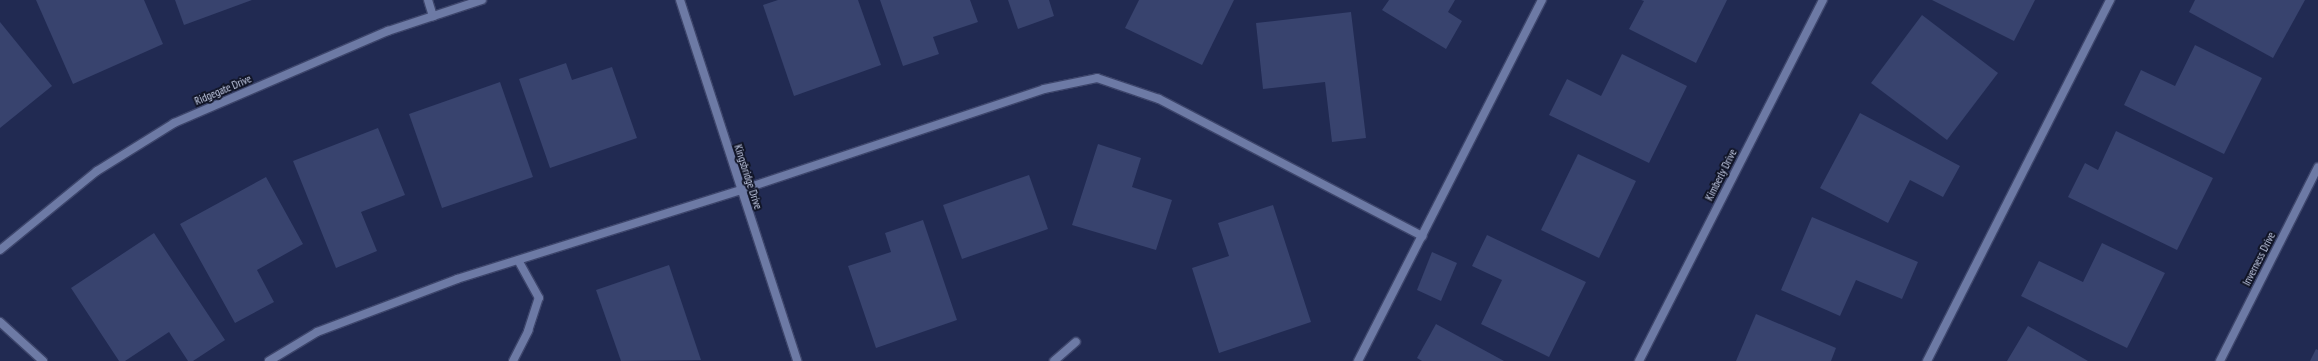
<!DOCTYPE html>
<style>
body{margin:0}
#map{position:relative;width:2318px;height:361px;overflow:hidden;background:#212a52;font-family:"PT Sans Narrow",sans-serif}
div>[style]{position:absolute}
.building>*{inset:0;background:#38436e}
.roads{filter:drop-shadow(1px 0 #3d456b) drop-shadow(-1px 0 #3d456b) drop-shadow(0 1px #3d456b) drop-shadow(0 -1px #3d456b)}
.service>*{height:8px;margin:-4px;padding:0 4px;transform-origin:4px;border-radius:4px;background:#6d7aa5}
.minor>*{height:8px;margin:-4px;padding:0 4px;transform-origin:4px;border-radius:4px;background:#6d7aa5}
.tertiary>*{height:8px;margin:-4px;padding:0 4px;transform-origin:4px;border-radius:4px;background:#6d7aa5}
span{translate:-50% -50%;white-space:nowrap;text-align:center;line-height:1.15;-webkit-text-stroke:4px #101426;paint-order:stroke}
.street-label{font-size:11px;color:#cdd5ef}
</style>
<div id="map">
<div class="building">
<div style="clip-path:polygon(36px 0,144px 0,163px 44px,73px 84px)"></div>
<div style="clip-path:polygon(175px 0,252px 0,184px 25px)"></div>
<div style="clip-path:polygon(778px 0,858px 0,881px 65px,794px 96px,763px 5px)"></div>
<div style="clip-path:polygon(880px 0,970px 0,978px 22px,933px 37px,939px 54px,903px 66px)"></div>
<div style="clip-path:polygon(1008px 0,1049px 0,1054px 16px,1018px 29px)"></div>
<div style="clip-path:polygon(1139px 0,1234px 0,1202px 65px,1125px 28px)"></div>
<div style="clip-path:polygon(1389px 0,1455px 0,1448px 12px,1462px 21px,1446px 49px,1382px 10px)"></div>
<div style="clip-path:polygon(1641px 0,1727px 0,1696px 63px,1629px 29px,1644px 1px)"></div>
<div style="clip-path:polygon(1932px 0,2035px 0,2014px 41px)"></div>
<div style="clip-path:polygon(2195px 0,2305px 0,2273px 58px,2189px 12px)"></div>
<div style="clip-path:polygon(1351px 12px,1366px 138px,1332px 142px,1325px 82px,1263px 89px,1256px 23px)"></div>
<div style="clip-path:polygon(1922px 15px,1998px 73px,1947px 140px,1871px 83px)"></div>
<div style="clip-path:polygon(0 22px,52px 86px,0 128px)"></div>
<div style="clip-path:polygon(2195px 45px,2262px 78px,2224px 154px,2124px 105px,2141px 70px,2175px 86px)"></div>
<div style="clip-path:polygon(1622px 54px,1687px 86px,1649px 163px,1549px 115px,1567px 79px,1601px 96px)"></div>
<div style="clip-path:polygon(566px 63px,572px 80px,612px 67px,637px 138px,550px 168px,519px 79px)"></div>
<div style="clip-path:polygon(500px 82px,533px 177px,442px 208px,409px 114px)"></div>
<div style="clip-path:polygon(1860px 113px,1960px 166px,1943px 197px,1910px 180px,1888px 223px,1820px 188px)"></div>
<div style="clip-path:polygon(378px 128px,405px 195px,361px 212px,377px 251px,336px 268px,293px 161px)"></div>
<div style="clip-path:polygon(2116px 131px,2213px 178px,2177px 250px,2068px 197px,2085px 163px,2098px 170px)"></div>
<div style="clip-path:polygon(1098px 144px,1141px 158px,1132px 187px,1172px 200px,1156px 250px,1072px 225px)"></div>
<div style="clip-path:polygon(1578px 154px,1636px 181px,1599px 258px,1541px 230px)"></div>
<div style="clip-path:polygon(1029px 175px,1048px 229px,962px 259px,943px 205px)"></div>
<div style="clip-path:polygon(266px 177px,303px 244px,257px 270px,274px 302px,235px 323px,180px 224px)"></div>
<div style="clip-path:polygon(1273px 205px,1311px 322px,1219px 353px,1192px 268px,1229px 256px,1218px 223px)"></div>
<div style="clip-path:polygon(1812px 217px,1918px 262px,1902px 299px,1856px 280px,1840px 316px,1781px 290px)"></div>
<div style="clip-path:polygon(923px 220px,957px 320px,876px 348px,848px 266px,891px 252px,885px 233px)"></div>
<div style="clip-path:polygon(154px 233px,225px 340px,193px 361px,188px 361px,169px 332px,125px 361px,119px 361px,71px 288px)"></div>
<div style="clip-path:polygon(1487px 235px,1586px 282px,1549px 357px,1481px 324px,1502px 280px,1472px 266px)"></div>
<div style="clip-path:polygon(2102px 243px,2165px 273px,2127px 348px,2021px 296px,2039px 261px,2083px 282px)"></div>
<div style="clip-path:polygon(1432px 252px,1457px 263px,1441px 301px,1417px 290px)"></div>
<div style="clip-path:polygon(669px 265px,701px 360px,621px 361px,596px 290px)"></div>
<div style="clip-path:polygon(1756px 314px,1836px 348px,1831px 361px,1736px 361px)"></div>
<div style="clip-path:polygon(1436px 324px,1504px 361px,1422px 361px,1417px 358px)"></div>
<div style="clip-path:polygon(2028px 326px,2088px 361px,2007px 361px)"></div>
<div style="clip-path:polygon(2316px 349px,2318px 350px,2318px 361px,2310px 361px)"></div>
</div>
<div class="roads">
<div class="service">
<div style="left:428px;top:0;width:17px;rotate:73deg"></div>
<div style="left:269px;top:361px;width:56px;rotate:-31.1deg"></div>
<div style="left:317px;top:332px;width:150px;rotate:-20.7deg"></div>
<div style="left:457px;top:279px;width:298px;rotate:-17.4deg"></div>
<div style="left:741px;top:190px;width:319px;rotate:-18.4deg"></div>
<div style="left:1044px;top:89px;width:54px;rotate:-11.7deg"></div>
<div style="left:1097px;top:78px;width:65px;rotate:18.7deg"></div>
<div style="left:1159px;top:99px;width:297px;rotate:27.5deg"></div>
<div style="left:513px;top:361px;width:34px;rotate:-63deg"></div>
<div style="left:528px;top:331px;width:35px;rotate:-72deg"></div>
<div style="left:539px;top:298px;width:43px;rotate:-118.9deg"></div>
<div style="left:1358px;top:361px;width:405px;rotate:-63deg"></div>
<div style="left:1927px;top:361px;width:405px;rotate:-63.1deg"></div>
</div>
<div class="minor">
<div style="left:0;top:250px;width:125px;rotate:-39.2deg"></div>
<div style="left:97px;top:171px;width:91px;rotate:-31.9deg"></div>
<div style="left:174px;top:123px;width:233px;rotate:-23.3deg"></div>
<div style="left:388px;top:31px;width:99px;rotate:-18.3deg"></div>
<div style="left:0;top:322px;width:58px;rotate:42.2deg"></div>
<div style="left:1054px;top:361px;width:29px;rotate:-41deg"></div>
<div style="left:1639px;top:361px;width:405px;rotate:-63deg"></div>
<div style="left:2220px;top:361px;width:217px;rotate:-63.2deg"></div>
</div>
<div class="tertiary">
<div style="left:680px;top:0;width:379px;rotate:72deg"></div>
</div>
</div>
<div class="street-label">
<span style="left:223px;top:90px;rotate:-23deg">Ridgegate Drive</span>
<span style="left:1721px;top:175px;rotate:-63deg">Kimberly Drive</span>
<span style="left:748px;top:177px;rotate:72deg">Kingsbridge Drive</span>
<span style="left:2259px;top:259px;rotate:-63deg">Inverness Drive</span>
</div>
</div>
